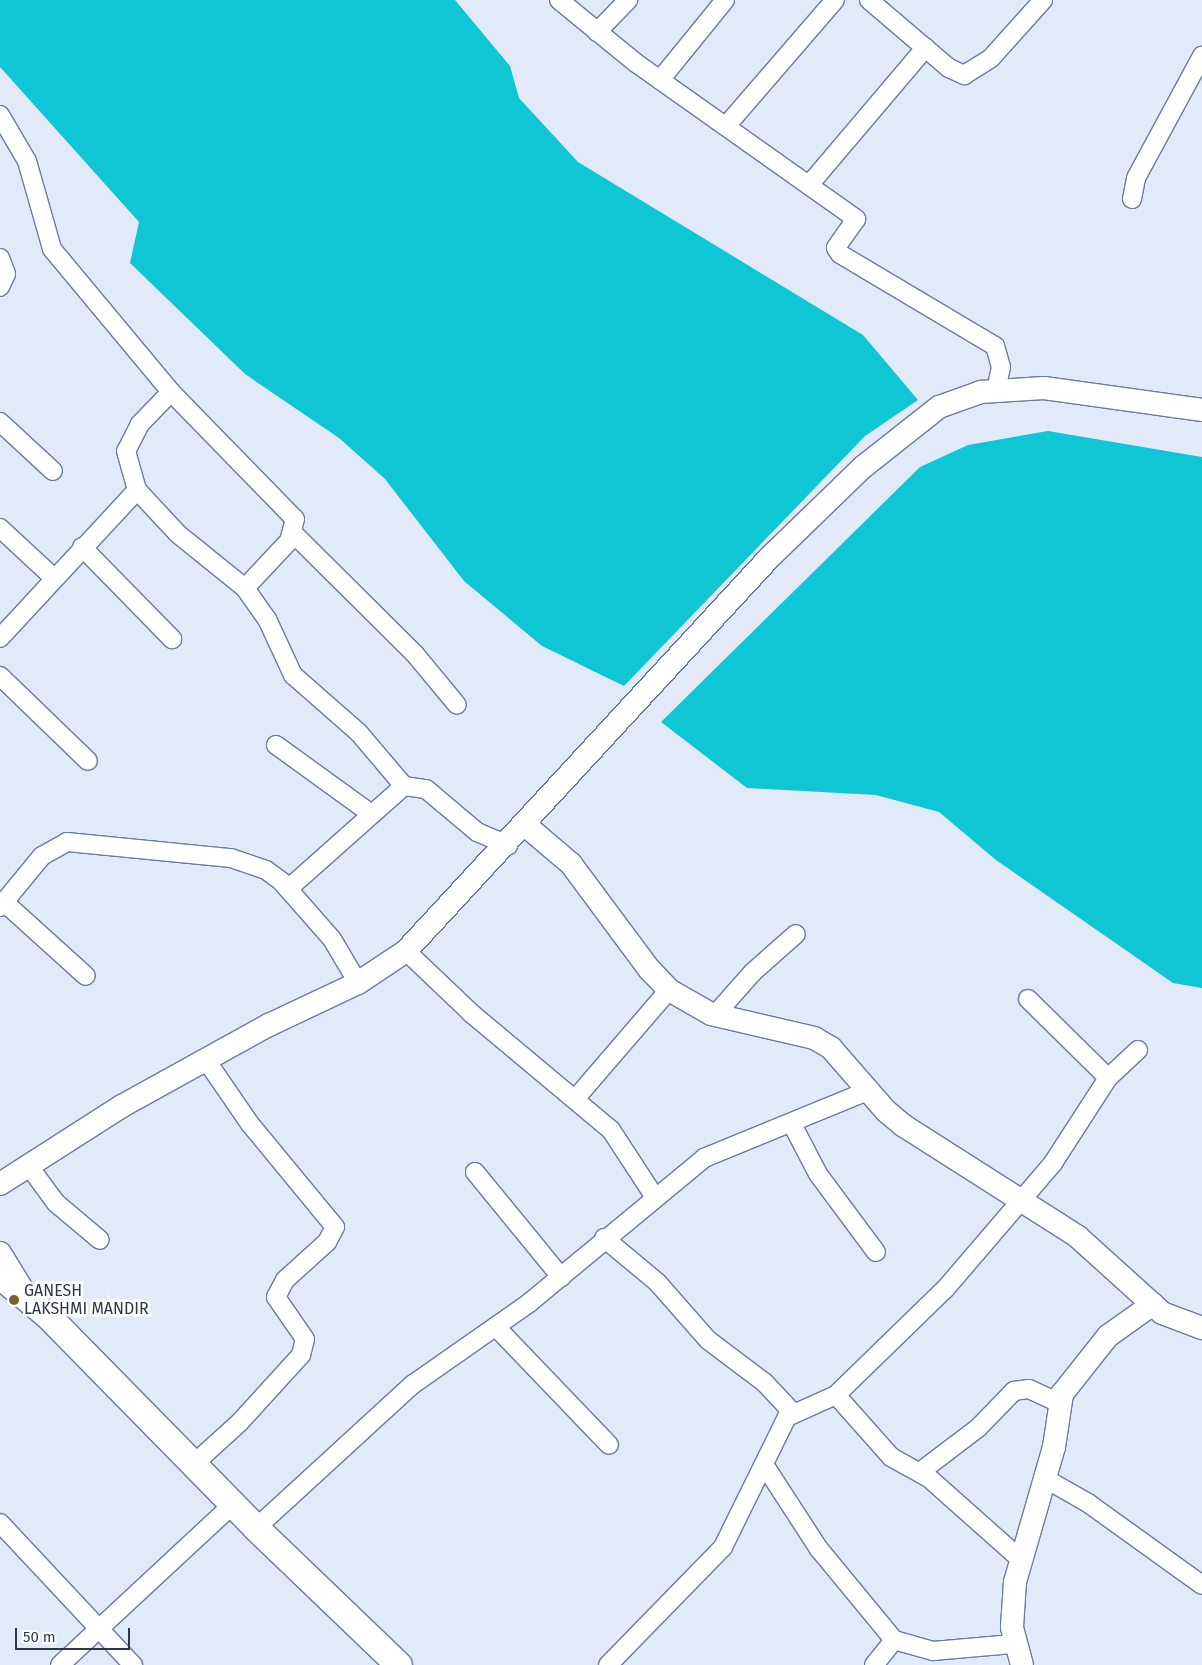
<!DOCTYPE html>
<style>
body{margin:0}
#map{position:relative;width:1202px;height:1665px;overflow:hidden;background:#e2eafa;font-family:"Fira Sans",sans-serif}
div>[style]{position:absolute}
.water>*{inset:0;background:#0fc6d5}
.roads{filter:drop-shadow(1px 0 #6a7b9f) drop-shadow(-1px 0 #6a7b9f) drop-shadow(0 1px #6a7b9f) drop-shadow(0 -1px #6a7b9f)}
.minor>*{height:18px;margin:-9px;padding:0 9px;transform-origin:9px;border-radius:9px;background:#fff}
.tertiary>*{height:22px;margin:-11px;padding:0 11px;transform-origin:11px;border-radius:11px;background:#fff}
.secondary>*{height:26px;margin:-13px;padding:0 13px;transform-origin:13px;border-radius:13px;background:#fff}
.dots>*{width:14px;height:14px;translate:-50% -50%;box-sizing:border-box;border:2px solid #fff;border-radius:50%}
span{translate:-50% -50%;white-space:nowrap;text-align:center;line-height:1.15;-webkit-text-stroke:5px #fff;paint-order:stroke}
.poi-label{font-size:16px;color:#2e3645}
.left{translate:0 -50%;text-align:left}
.scale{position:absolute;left:15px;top:1628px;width:115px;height:22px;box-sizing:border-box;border:2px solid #2e3645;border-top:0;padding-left:6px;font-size:15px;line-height:18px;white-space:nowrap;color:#2e3645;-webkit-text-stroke:4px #fff;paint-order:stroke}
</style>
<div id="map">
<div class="water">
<div style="clip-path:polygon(0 0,455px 0,510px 66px,519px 98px,578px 162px,863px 335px,918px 400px,865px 436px,624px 686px,542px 646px,464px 581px,385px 479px,339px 438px,245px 374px,130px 263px,139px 222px,0 67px)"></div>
<div style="clip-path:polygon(1048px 431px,1202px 457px,1202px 988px,1173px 983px,996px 860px,939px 812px,876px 795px,747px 788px,661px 722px,920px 467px,968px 445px)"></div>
</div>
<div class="roads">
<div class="minor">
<div style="left:559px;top:0;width:99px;rotate:39.3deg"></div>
<div style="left:636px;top:63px;width:270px;rotate:35.3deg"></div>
<div style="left:856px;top:219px;width:35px;rotate:125deg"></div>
<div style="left:836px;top:248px;width:7px;rotate:56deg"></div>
<div style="left:840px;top:254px;width:180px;rotate:30.7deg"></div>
<div style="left:995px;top:346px;width:22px;rotate:74deg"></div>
<div style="left:1001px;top:367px;width:24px;rotate:102deg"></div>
<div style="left:869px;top:0;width:105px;rotate:40.4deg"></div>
<div style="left:949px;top:68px;width:17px;rotate:25deg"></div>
<div style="left:964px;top:75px;width:32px;rotate:-32deg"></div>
<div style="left:991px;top:58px;width:78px;rotate:-48.1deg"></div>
<div style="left:597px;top:32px;width:45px;rotate:-45.9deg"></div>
<div style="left:660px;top:80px;width:103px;rotate:-50.9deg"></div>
<div style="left:0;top:115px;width:53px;rotate:59.6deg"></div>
<div style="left:27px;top:161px;width:91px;rotate:74.1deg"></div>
<div style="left:52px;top:249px;width:186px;rotate:50.2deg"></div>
<div style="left:171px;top:392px;width:177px;rotate:45.7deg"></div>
<div style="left:295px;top:519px;width:23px;rotate:105deg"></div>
<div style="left:289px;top:541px;width:64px;rotate:133.1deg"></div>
<div style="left:727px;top:125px;width:165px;rotate:-49.2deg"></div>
<div style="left:809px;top:185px;width:180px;rotate:-49.7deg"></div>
<div style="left:1132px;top:199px;width:21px;rotate:-79deg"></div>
<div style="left:1136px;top:178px;width:139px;rotate:-61.6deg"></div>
<div style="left:0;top:258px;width:17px;rotate:69deg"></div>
<div style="left:6px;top:274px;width:14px;rotate:115deg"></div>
<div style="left:171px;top:392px;width:45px;rotate:134.1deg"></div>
<div style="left:140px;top:424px;width:30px;rotate:117deg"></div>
<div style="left:126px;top:451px;width:41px;rotate:74.2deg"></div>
<div style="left:137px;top:490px;width:60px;rotate:47deg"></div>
<div style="left:178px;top:534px;width:86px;rotate:38.9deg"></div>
<div style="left:245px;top:588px;width:38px;rotate:55deg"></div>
<div style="left:267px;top:619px;width:62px;rotate:65.1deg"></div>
<div style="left:293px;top:675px;width:88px;rotate:41.3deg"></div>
<div style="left:359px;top:733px;width:70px;rotate:49.7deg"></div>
<div style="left:0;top:422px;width:72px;rotate:42.8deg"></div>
<div style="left:0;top:528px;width:74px;rotate:42.8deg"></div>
<div style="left:294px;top:534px;width:169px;rotate:44.8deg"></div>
<div style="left:414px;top:653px;width:67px;rotate:50.4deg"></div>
<div style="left:82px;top:547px;width:129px;rotate:45.6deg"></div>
<div style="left:0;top:638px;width:202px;rotate:-47.2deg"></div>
<div style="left:0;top:676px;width:122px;rotate:44deg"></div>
<div style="left:276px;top:745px;width:116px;rotate:35.9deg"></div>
<div style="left:288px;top:889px;width:155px;rotate:-41.6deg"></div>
<div style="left:404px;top:786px;width:22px;rotate:8deg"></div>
<div style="left:426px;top:789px;width:67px;rotate:40.1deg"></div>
<div style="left:477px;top:832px;width:34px;rotate:23deg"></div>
<div style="left:4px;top:902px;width:110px;rotate:42.1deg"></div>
<div style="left:0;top:907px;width:66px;rotate:-50.5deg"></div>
<div style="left:42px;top:856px;width:29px;rotate:-29deg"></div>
<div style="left:67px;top:842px;width:165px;rotate:5.6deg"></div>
<div style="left:231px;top:858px;width:37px;rotate:19deg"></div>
<div style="left:266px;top:870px;width:19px;rotate:36deg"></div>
<div style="left:281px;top:881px;width:77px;rotate:48.7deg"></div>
<div style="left:332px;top:939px;width:51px;rotate:59.4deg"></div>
<div style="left:406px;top:951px;width:90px;rotate:43.6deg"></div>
<div style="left:471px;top:1013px;width:182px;rotate:39.9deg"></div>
<div style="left:611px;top:1130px;width:79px;rotate:56.9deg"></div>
<div style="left:1028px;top:999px;width:112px;rotate:44.6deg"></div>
<div style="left:715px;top:1015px;width:57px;rotate:-48.5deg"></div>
<div style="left:753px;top:972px;width:57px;rotate:-41.5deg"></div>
<div style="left:576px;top:1098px;width:143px;rotate:-49.3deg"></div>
<div style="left:792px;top:1124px;width:56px;rotate:62.5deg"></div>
<div style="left:818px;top:1174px;width:97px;rotate:53.4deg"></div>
<div style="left:28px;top:1165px;width:47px;rotate:53.6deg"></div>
<div style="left:56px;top:1203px;width:57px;rotate:40.1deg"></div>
<div style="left:475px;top:1172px;width:136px;rotate:50.7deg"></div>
<div style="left:604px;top:1238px;width:69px;rotate:39.7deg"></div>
<div style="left:657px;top:1282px;width:77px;rotate:48.7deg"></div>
<div style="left:708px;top:1340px;width:71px;rotate:37deg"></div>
<div style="left:765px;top:1383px;width:41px;rotate:47deg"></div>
<div style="left:496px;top:1327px;width:163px;rotate:46.2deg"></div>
<div style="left:836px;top:1395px;width:83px;rotate:48.4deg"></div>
<div style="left:891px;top:1457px;width:43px;rotate:28.9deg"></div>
<div style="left:929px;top:1478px;width:120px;rotate:41.6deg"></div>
<div style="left:196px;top:1462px;width:59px;rotate:-42.3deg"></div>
<div style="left:240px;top:1422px;width:91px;rotate:-47.7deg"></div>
<div style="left:301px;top:1355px;width:16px;rotate:-76deg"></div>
<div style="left:305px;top:1339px;width:51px;rotate:-124.6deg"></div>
<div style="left:276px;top:1297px;width:19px;rotate:-62deg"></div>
<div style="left:285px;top:1280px;width:57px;rotate:-42.1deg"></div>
<div style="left:327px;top:1242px;width:17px;rotate:-62deg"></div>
<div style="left:335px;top:1227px;width:134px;rotate:-129.5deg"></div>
<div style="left:250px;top:1124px;width:78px;rotate:-124.5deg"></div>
<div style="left:765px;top:1466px;width:99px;rotate:57deg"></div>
<div style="left:819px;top:1549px;width:118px;rotate:50.5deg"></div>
<div style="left:894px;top:1640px;width:41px;rotate:15.8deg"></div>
<div style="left:933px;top:1651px;width:80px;rotate:-5deg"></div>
<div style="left:920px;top:1472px;width:73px;rotate:-37.2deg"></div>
<div style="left:978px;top:1428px;width:52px;rotate:-45.8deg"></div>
<div style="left:1014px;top:1391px;width:15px;rotate:-8deg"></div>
<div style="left:1029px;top:1389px;width:33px;rotate:25deg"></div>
<div style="left:1044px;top:1478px;width:51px;rotate:29.6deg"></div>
<div style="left:1088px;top:1503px;width:140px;rotate:35.7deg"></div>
<div style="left:0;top:1523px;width:195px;rotate:46.9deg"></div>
<div style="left:256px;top:1528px;width:212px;rotate:-42.5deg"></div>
<div style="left:412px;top:1385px;width:143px;rotate:-35deg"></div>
<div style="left:529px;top:1303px;width:227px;rotate:-39.6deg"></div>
<div style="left:704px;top:1158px;width:176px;rotate:-22.3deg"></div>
<div style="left:60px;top:1665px;width:236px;rotate:-42.9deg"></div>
<div style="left:608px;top:1665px;width:165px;rotate:-45.7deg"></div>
<div style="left:723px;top:1547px;width:145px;rotate:-63.8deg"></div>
<div style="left:787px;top:1417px;width:54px;rotate:-24.2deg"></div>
<div style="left:836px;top:1395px;width:153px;rotate:-44.2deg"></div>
<div style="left:946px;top:1288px;width:165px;rotate:-49.4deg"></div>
<div style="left:1053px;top:1163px;width:101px;rotate:-57.1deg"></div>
<div style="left:1108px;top:1078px;width:41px;rotate:-43deg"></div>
<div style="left:874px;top:1665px;width:32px;rotate:-51deg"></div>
</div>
<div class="tertiary">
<div style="left:524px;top:824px;width:62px;rotate:40.4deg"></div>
<div style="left:571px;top:864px;width:131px;rotate:53.4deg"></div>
<div style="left:649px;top:969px;width:29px;rotate:46deg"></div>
<div style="left:669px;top:990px;width:48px;rotate:29.7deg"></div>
<div style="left:711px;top:1014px;width:106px;rotate:13.1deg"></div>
<div style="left:814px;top:1038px;width:20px;rotate:30deg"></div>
<div style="left:831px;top:1048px;width:84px;rotate:48.9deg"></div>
<div style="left:886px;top:1111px;width:23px;rotate:40deg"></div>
<div style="left:904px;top:1126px;width:206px;rotate:32.5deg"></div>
<div style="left:1078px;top:1237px;width:113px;rotate:42.1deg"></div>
<div style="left:1162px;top:1313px;width:43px;rotate:20.6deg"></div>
<div style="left:0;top:1184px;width:145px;rotate:-32.6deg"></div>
<div style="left:122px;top:1106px;width:168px;rotate:-28.9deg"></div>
<div style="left:269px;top:1025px;width:98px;rotate:-25.3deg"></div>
<div style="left:358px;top:983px;width:58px;rotate:-33.7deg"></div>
<div style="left:406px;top:951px;width:536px;rotate:-47.27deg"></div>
<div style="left:770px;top:557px;width:129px;rotate:-44.1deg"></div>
<div style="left:863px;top:467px;width:97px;rotate:-38.3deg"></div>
<div style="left:939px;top:407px;width:45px;rotate:-19.7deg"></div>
<div style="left:981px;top:392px;width:63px;rotate:-3.6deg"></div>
<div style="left:1044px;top:388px;width:160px;rotate:7.9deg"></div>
<div style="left:0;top:1253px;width:46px;rotate:58.4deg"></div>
<div style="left:1022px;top:1665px;width:39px;rotate:-105deg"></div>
<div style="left:1012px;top:1627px;width:45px;rotate:-86.2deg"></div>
<div style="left:1015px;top:1582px;width:141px;rotate:-73.9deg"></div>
<div style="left:1054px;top:1447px;width:54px;rotate:-81.4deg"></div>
<div style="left:1062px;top:1394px;width:74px;rotate:-51.6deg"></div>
<div style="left:1108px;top:1336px;width:55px;rotate:-35.4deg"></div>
</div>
<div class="secondary">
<div style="left:0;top:1276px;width:61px;rotate:39.7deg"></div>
<div style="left:47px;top:1315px;width:298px;rotate:45.5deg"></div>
<div style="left:256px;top:1528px;width:198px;rotate:43.8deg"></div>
</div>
</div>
<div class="dots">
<div style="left:14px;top:1300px;background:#776131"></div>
</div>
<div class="poi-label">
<span class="left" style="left:24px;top:1300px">GANESH<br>LAKSHMI MANDIR</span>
</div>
<div class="scale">50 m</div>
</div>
